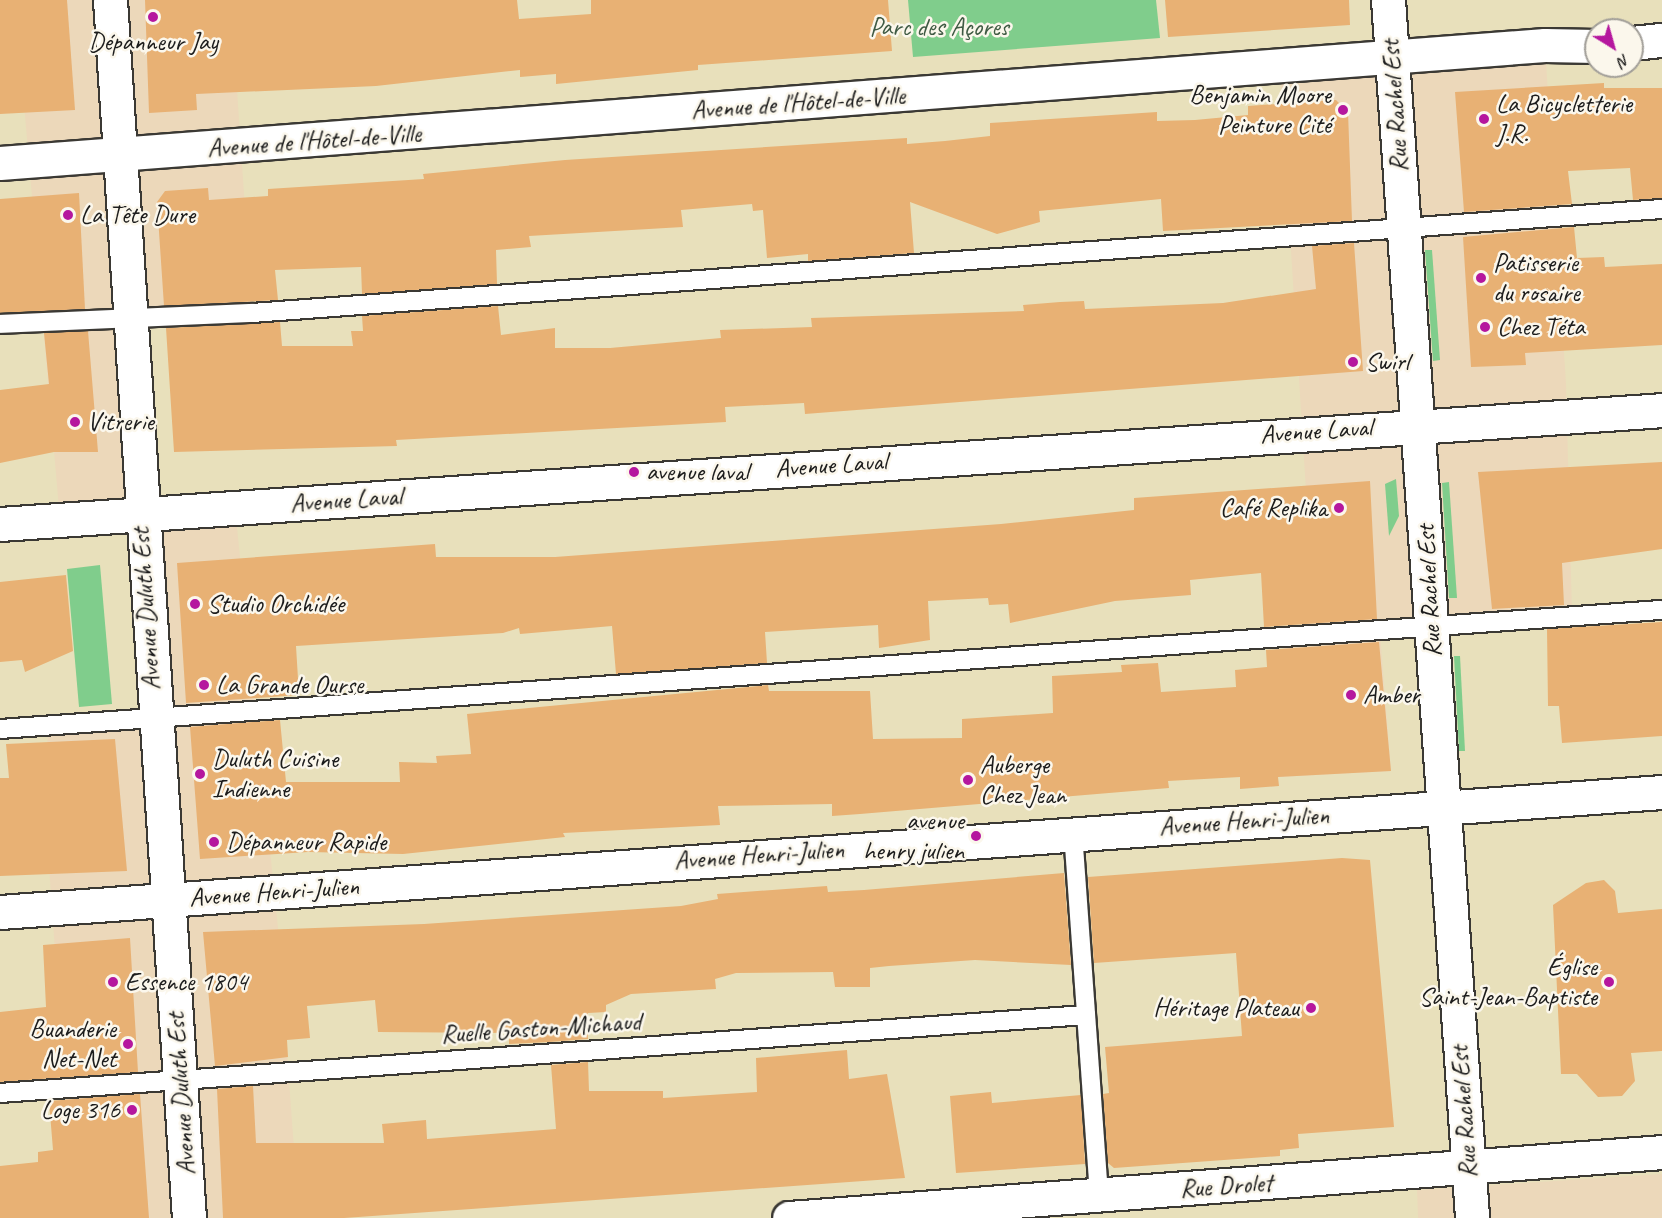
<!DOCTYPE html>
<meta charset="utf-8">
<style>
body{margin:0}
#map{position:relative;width:1662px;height:1218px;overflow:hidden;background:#e8e0bb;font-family:Caveat,sans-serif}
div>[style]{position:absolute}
.built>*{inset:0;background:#ecd8ba}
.green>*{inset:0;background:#80cd8c}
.building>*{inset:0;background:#e8b174}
.roads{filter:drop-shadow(2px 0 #3b3934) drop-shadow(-2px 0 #3b3934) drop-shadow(0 2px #3b3934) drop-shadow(0 -2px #3b3934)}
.service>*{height:18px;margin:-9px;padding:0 9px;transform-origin:9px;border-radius:9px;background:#fff}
.minor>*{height:33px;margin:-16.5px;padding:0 16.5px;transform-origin:16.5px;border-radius:16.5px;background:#fff}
.secondary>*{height:33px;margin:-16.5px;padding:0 16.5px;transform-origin:16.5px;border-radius:16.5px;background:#fff}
.dots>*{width:16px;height:16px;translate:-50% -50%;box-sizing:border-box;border:3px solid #fbf7ec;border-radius:50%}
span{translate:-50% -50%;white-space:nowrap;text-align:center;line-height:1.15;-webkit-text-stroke:5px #fbf7ec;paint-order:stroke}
.park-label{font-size:26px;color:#3f5a43}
.poi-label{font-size:26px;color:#1c1c1c}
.right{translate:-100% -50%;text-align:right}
.left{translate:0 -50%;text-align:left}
.street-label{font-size:26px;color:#1c1c1c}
.north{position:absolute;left:1584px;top:18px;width:60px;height:60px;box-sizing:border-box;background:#fbf7ec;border:2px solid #a29f99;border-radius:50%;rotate:143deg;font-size:16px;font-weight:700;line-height:24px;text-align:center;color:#1c1c1c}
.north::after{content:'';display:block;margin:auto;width:21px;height:27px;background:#b5179e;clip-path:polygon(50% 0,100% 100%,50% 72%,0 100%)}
</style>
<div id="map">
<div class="built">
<div style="clip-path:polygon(15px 0,231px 0,252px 313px,129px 318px,156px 519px,235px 508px,278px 928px,299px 1218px,74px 1218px,45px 810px,48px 723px,154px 719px,139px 515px,60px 520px)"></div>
<div style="clip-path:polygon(1545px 45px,1566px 384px,1572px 613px,1379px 621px,1391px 771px,1278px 777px,1278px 654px,1314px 618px,1280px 74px)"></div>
<div style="clip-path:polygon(1662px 1174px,1662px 1218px,1418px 1218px,1417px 1190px)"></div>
</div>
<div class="green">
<div style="clip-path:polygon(908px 0,1156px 0,1160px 38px,913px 57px)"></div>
<div style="clip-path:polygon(1425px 250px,1432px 250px,1440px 360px,1433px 361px)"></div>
<div style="clip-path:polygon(1396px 479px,1399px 516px,1389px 536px,1385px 484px)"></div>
<div style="clip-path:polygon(1449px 482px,1457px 598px,1449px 598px,1442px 483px)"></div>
<div style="clip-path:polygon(100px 565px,112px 704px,79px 707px,67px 569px)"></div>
<div style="clip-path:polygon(1454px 656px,1460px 656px,1465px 751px,1459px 751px)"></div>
</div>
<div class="building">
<div style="clip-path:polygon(0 0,67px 0,75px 110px,0 114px)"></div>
<div style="clip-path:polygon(145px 0,517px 0,519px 19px,591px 14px,591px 0,888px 0,892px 51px,698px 65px,698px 70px,556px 84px,556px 74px,520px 77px,520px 70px,376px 86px,196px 94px,197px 110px,149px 113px)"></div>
<div style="clip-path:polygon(1165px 0,1349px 0,1350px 25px,1168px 37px)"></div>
<div style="clip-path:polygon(1604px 83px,1604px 88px,1662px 88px,1662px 198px,1633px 200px,1630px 168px,1568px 171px,1572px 204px,1464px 212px,1455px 92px)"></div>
<div style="clip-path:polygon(1336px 100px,1348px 112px,1352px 221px,1163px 231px,1161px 199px,1039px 211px,1040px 222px,997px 234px,910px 202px,914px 253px,808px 261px,808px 254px,767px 258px,763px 210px,753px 211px,752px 204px,681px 210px,683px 227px,529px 236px,531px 247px,496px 250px,497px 284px,362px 294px,361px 267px,275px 270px,278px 300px,164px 306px,157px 202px,165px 191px,208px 188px,209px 200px,268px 196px,268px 189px,424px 179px,423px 174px,565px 160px,907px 138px,907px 144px,945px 141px,990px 136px,990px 123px,1157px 112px,1157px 121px,1195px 120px,1248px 115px,1248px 106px)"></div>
<div style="clip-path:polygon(79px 193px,85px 309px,0 313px,0 199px)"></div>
<div style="clip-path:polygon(1574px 227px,1577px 258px,1604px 257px,1605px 267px,1662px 264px,1662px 345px,1525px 353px,1526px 365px,1471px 367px,1463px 237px)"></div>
<div style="clip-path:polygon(1354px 243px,1363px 371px,805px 414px,804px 403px,725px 407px,726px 422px,396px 440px,397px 446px,174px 452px,166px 328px,280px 322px,282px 346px,353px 346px,351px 331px,363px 331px,362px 316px,498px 306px,501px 335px,555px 328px,555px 348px,610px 348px,721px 338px,720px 330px,812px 327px,811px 318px,1024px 311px,1023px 305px,1060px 302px,1084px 301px,1085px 309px,1223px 303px,1316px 289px,1312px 246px)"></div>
<div style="clip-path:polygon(88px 331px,98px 452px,54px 452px,0 463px,0 390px,49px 384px,44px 333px)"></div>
<div style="clip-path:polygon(1662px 462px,1662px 549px,1562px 563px,1564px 605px,1492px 609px,1478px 472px)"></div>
<div style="clip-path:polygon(1370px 481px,1377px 619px,1264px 627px,1261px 573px,1190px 580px,1191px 595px,1115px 601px,1010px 623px,1008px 604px,989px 605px,988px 598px,928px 601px,930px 640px,879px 648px,878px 625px,765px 632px,767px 663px,616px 674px,612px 626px,520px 634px,519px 628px,503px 633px,296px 646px,299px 695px,186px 703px,177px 563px,435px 544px,436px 557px,555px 557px,1001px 524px,1134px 510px,1134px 498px)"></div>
<div style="clip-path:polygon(66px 575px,73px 651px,25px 672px,22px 660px,0 662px,0 582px)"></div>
<div style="clip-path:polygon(1662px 622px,1662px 736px,1562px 743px,1559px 706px,1548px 706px,1547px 629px)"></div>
<div style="clip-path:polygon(1379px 642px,1391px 771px,1278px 777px,1279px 786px,1240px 789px,1240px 777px,1168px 781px,1169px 788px,860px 814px,832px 816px,832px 804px,718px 806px,720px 825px,563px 833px,565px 837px,403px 854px,308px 852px,200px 859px,190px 727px,280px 720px,286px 782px,400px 782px,399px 762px,437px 763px,436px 756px,471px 754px,467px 714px,768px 685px,769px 691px,870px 691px,873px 739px,962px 738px,962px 719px,1053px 713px,1052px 676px,1122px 672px,1121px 665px,1158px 663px,1161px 692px,1236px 687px,1235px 670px,1267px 667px,1266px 650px)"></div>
<div style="clip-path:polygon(115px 739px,127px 871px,0 876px,0 778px,9px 778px,6px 744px)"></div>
<div style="clip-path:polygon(1342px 858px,1370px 860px,1394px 1127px,1298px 1134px,1299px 1148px,1280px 1150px,1280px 1156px,1114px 1168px,1108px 1163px,1103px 1094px,1109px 1093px,1105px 1047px,1242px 1036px,1236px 953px,1094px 963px,1088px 877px)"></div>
<div style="clip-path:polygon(1064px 873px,1071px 965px,975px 960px,889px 966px,870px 968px,870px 987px,835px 987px,833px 972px,736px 973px,715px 979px,716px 989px,631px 994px,606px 1005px,606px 1012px,588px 1013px,588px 1039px,549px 1042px,509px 1044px,509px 1033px,378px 1032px,375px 1000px,307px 1006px,310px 1038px,287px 1040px,288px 1057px,215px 1066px,203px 932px,424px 924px,681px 906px,718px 899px,717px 894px,827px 886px,828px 892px,864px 890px)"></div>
<div style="clip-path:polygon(1604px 880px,1615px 891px,1618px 913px,1662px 909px,1662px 1051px,1631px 1053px,1635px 1081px,1622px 1096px,1598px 1097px,1577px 1074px,1561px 1074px,1553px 905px,1586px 883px)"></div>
<div style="clip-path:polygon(130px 938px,138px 1072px,0 1082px,0 1012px,46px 1007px,43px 945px)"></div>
<div style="clip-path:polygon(847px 1050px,849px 1079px,887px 1074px,905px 1178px,344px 1218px,223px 1218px,217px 1089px,253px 1086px,256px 1143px,384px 1143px,382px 1124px,426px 1120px,427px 1139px,556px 1129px,551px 1065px,588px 1062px,589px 1091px,663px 1091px,663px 1098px,757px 1092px,756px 1058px)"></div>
<div style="clip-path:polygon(991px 1092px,992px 1103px,1081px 1095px,1085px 1164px,956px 1173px,950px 1096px)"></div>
<div style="clip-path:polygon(140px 1094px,149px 1218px,0 1218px,0 1166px,38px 1162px,38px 1152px,53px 1150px,49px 1101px)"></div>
</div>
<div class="roads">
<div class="service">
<div style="left:0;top:324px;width:252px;rotate:-2.5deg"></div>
<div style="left:252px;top:313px;width:1414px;rotate:-4.22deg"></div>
<div style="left:0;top:729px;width:1666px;rotate:-4.1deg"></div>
<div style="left:1073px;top:832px;width:365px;rotate:85.9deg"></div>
<div style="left:0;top:1093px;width:1089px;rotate:-4.11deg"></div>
</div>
<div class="minor">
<div style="left:110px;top:0;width:1221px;rotate:86.29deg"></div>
<div style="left:1632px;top:43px;width:30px;rotate:-6deg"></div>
<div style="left:0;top:163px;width:1549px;rotate:-4.37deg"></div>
<div style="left:1545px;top:45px;width:51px;rotate:1.1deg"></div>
<div style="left:0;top:524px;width:1666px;rotate:-3.92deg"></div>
<div style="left:0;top:912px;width:1666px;rotate:-4.13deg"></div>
<div style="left:789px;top:1218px;width:875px;rotate:-4.32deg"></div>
</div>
<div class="secondary">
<div style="left:1388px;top:0;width:1221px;rotate:86.05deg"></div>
</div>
</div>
<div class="dots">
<div style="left:153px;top:17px;background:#b5179e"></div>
<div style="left:1343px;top:110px;background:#b5179e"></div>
<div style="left:1484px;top:119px;background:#b5179e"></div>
<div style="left:68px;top:215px;background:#b5179e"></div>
<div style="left:1481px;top:278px;background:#b5179e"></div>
<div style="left:1485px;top:327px;background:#b5179e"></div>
<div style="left:1353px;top:362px;background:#b5179e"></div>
<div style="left:75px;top:422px;background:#b5179e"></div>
<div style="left:634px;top:472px;background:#b5179e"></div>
<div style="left:1339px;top:508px;background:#b5179e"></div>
<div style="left:195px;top:604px;background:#b5179e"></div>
<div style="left:204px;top:685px;background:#b5179e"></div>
<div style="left:1351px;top:695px;background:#b5179e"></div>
<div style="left:200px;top:774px;background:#b5179e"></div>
<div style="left:968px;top:780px;background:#b5179e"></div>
<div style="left:976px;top:836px;background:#b5179e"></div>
<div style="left:214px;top:842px;background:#b5179e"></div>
<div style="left:113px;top:982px;background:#b5179e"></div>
<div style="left:1609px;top:982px;background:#b5179e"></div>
<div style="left:1311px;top:1008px;background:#b5179e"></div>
<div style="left:128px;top:1044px;background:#b5179e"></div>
<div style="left:132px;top:1110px;background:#b5179e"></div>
</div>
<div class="park-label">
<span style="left:939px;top:27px">Parc des Açores</span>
</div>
<div class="poi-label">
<span style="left:153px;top:42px">Dépanneur Jay</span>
<span class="right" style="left:1331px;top:110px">Benjamin Moore<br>Peinture Cité</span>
<span class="left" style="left:1496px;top:119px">La Bicycletterie<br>J.R.</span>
<span class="left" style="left:80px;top:215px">La Tête Dure</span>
<span class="left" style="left:1493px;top:278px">Patisserie<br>du rosaire</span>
<span class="left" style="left:1497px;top:327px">Chez Téta</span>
<span class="left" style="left:1365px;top:362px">Swirl</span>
<span class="left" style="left:87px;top:422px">Vitrerie</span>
<span class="left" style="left:646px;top:472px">avenue laval</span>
<span class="right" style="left:1327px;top:508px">Café Replika</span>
<span class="left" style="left:207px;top:604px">Studio Orchidée</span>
<span class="left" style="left:216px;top:685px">La Grande Ourse</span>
<span class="left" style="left:1363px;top:695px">Amber</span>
<span class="left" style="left:212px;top:774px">Duluth Cuisine<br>Indienne</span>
<span class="left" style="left:980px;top:780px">Auberge<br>Chez Jean</span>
<span class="right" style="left:964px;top:836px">avenue<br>henry julien</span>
<span class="left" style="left:226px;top:842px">Dépanneur Rapide</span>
<span class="right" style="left:1597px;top:982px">Église<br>Saint-Jean-Baptiste</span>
<span class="left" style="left:125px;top:982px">Essence 1804</span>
<span class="right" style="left:1299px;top:1008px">Héritage Plateau</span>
<span class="right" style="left:116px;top:1044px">Buanderie<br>Net-Net</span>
<span class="right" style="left:120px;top:1110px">Loge 316</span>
</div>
<div class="street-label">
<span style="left:798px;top:103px;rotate:-4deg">Avenue de l'Hôtel-de-Ville</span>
<span style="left:1395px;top:106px;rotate:-94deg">Rue Rachel Est</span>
<span style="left:314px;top:141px;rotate:-4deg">Avenue de l'Hôtel-de-Ville</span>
<span style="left:1316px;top:431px;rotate:-4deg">Avenue Laval</span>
<span style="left:831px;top:465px;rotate:-4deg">Avenue Laval</span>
<span style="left:346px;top:500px;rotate:-4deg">Avenue Laval</span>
<span style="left:1429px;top:591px;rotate:-93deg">Rue Rachel Est</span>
<span style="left:146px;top:609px;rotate:-94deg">Avenue Duluth Est</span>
<span style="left:1244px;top:821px;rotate:-4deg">Avenue Henri-Julien</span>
<span style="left:759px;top:855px;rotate:-4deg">Avenue Henri-Julien</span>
<span style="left:274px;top:892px;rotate:-4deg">Avenue Henri-Julien</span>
<span style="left:541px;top:1028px;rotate:-4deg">Ruelle Gaston-Michaud</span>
<span style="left:181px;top:1094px;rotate:-94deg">Avenue Duluth Est</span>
<span style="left:1464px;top:1112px;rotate:-94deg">Rue Rachel Est</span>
<span style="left:1226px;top:1186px;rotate:-4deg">Rue Drolet</span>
</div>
<div class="north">N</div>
</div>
